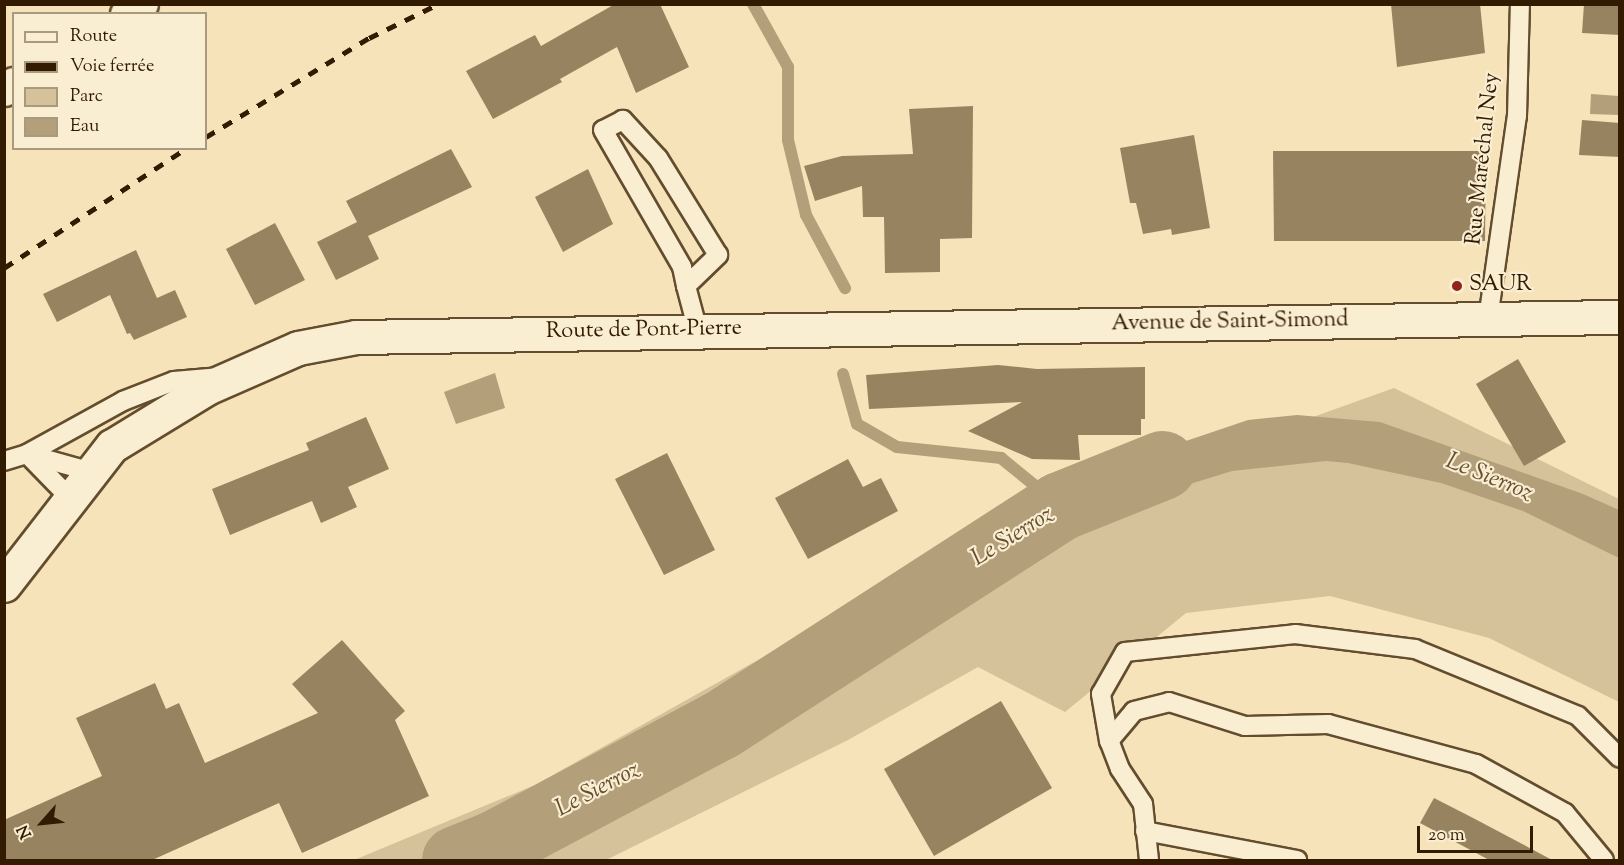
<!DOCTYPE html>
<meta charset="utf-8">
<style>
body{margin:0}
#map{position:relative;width:1624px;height:865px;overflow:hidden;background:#f6e3b9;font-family:"Sorts Mill Goudy",serif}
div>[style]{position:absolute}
.green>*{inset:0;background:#d5c19a}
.water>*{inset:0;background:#b39f7a}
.stream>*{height:12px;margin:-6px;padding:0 6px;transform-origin:6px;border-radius:6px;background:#b39f7a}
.river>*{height:69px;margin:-34.5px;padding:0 34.5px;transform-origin:34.5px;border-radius:34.5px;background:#b39f7a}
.building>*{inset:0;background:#988360}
.roads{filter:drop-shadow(2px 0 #634d2e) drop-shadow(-2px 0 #634d2e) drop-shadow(0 2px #634d2e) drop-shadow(0 -2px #634d2e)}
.service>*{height:18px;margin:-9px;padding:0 9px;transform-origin:9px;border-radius:9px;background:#f9edd2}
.tertiary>*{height:33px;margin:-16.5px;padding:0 16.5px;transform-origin:16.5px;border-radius:16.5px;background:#f9edd2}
.secondary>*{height:33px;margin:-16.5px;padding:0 16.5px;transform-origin:16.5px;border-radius:16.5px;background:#f9edd2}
.rail>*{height:4.5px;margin-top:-2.25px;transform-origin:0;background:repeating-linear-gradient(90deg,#321b00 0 10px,transparent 0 20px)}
.dots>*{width:16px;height:16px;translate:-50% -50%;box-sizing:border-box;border:3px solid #f9edd2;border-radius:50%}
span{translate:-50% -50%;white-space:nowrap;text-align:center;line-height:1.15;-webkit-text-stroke:4.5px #f9edd2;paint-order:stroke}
.street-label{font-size:22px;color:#321b00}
.poi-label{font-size:22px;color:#321b00}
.left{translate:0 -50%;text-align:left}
.water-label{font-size:24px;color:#665031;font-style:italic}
.frame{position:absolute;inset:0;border:6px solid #321b00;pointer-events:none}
.legend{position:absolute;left:12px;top:12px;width:195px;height:138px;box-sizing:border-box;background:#f9edd2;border:2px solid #a9997e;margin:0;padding:8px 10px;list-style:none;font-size:18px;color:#321b00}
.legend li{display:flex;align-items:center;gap:12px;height:30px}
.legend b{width:30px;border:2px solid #a9997e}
.north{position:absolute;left:12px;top:793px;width:60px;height:60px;-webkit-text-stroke:4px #f9edd2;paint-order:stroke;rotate:243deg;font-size:16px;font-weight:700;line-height:24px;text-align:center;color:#321b00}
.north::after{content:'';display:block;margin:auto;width:21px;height:27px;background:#321b00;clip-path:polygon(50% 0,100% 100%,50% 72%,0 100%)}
.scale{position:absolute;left:1417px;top:826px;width:116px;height:27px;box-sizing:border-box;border:3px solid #321b00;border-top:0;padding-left:8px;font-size:18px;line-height:21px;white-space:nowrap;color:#321b00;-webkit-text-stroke:4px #f9edd2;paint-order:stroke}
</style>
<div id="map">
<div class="green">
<div style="clip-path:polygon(1394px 388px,1619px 499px,1619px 702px,1489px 638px,1330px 596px,1186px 613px,1065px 712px,978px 667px,848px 740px,606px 860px,354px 860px,535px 785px,973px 539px)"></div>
</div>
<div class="water">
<div style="clip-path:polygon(1591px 94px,1619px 96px,1619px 115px,1590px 114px)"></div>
<div style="clip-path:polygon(495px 373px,505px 408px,456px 424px,444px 392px)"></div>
<div style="clip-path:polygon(1297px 415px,1380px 422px,1583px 494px,1619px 510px,1619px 558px,1523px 511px,1441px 483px,1348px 463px,1326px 461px,1232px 471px,1093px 514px,1056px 485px,1248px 420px)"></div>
</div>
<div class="stream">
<div style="left:753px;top:4px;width:72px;rotate:60.9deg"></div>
<div style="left:788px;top:67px;width:73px;rotate:90deg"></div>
<div style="left:788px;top:140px;width:77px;rotate:76.5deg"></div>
<div style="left:806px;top:215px;width:83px;rotate:61.9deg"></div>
<div style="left:843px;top:374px;width:52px;rotate:74.4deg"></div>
<div style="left:857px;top:424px;width:46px;rotate:29.9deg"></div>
<div style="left:897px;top:447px;width:105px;rotate:6deg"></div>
<div style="left:1001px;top:458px;width:76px;rotate:39.1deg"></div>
</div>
<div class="river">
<div style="left:456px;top:860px;width:41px;rotate:-21.5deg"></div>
<div style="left:494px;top:845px;width:256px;rotate:-28deg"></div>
<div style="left:720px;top:725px;width:404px;rotate:-32.8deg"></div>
<div style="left:1060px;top:506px;width:110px;rotate:-21.9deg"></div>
</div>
<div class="building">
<div style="clip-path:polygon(615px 4px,660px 4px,689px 67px,636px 93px,617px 47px,560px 79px,562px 82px,493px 119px,466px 71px,535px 35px,541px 46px)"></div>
<div style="clip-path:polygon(1391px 4px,1480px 4px,1485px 53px,1397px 67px)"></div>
<div style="clip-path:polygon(1584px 4px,1620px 4px,1620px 35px,1582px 33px)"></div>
<div style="clip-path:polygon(973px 106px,972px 238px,940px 239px,940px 272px,885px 273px,884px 217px,863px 217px,862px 186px,815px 201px,804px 166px,842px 156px,913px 154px,909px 109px)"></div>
<div style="clip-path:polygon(1582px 120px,1620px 123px,1620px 157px,1579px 155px)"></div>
<div style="clip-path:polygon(1194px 135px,1210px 228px,1172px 235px,1171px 229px,1143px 234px,1136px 203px,1130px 203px,1120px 148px)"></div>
<div style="clip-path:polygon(451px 149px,472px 187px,368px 236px,379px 259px,336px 280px,317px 242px,357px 222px,346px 201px)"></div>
<div style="clip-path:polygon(1273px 151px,1486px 151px,1485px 241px,1274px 241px)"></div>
<div style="clip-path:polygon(588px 169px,613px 224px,563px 252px,535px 197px)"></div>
<div style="clip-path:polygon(275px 223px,305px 280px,255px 305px,226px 249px)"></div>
<div style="clip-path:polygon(136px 250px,157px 298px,175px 290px,187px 317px,134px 340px,130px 333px,127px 334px,110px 295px,57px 322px,43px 294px)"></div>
<div style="clip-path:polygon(1518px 359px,1566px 442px,1524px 466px,1476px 384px)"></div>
<div style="clip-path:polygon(998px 365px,1037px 369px,1145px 367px,1145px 419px,1141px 419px,1141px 435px,1078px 435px,1080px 460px,1032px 459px,968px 431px,1022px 402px,869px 409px,866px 375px)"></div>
<div style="clip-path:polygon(366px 417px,389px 469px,348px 487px,357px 507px,321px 523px,312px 501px,230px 535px,212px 489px,309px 450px,306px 443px)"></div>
<div style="clip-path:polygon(667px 453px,715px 550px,664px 575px,615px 479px)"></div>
<div style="clip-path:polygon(848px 459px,863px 487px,881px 478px,898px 511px,808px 559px,775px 498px)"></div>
<div style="clip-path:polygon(342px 640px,405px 711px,395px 720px,429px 796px,302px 853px,279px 803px,150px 861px,4px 861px,4px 820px,102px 776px,76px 718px,155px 683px,166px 709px,179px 703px,205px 763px,318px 713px,292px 684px)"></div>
<div style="clip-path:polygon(1001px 701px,1052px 788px,934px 856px,884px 769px)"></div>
<div style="clip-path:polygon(1434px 798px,1475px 819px,1554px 861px,1491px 861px,1420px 823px)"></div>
</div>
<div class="roads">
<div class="service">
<div style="left:686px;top:286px;width:45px;rotate:-44.1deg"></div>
<div style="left:718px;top:255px;width:114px;rotate:-121.7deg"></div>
<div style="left:658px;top:158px;width:52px;rotate:-132.6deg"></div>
<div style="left:623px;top:120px;width:22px;rotate:153deg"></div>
<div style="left:603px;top:130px;width:158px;rotate:60deg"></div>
<div style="left:682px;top:267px;width:19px;rotate:78deg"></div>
<div style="left:686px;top:286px;width:47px;rotate:75.1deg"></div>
<div style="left:1488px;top:319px;width:205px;rotate:-81.9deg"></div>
<div style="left:1517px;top:116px;width:112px;rotate:-88.5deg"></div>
<div style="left:27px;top:454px;width:67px;rotate:15.5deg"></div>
<div style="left:28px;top:455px;width:62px;rotate:45.7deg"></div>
<div style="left:4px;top:461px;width:24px;rotate:-17deg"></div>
<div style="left:27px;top:454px;width:110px;rotate:-28.9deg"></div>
<div style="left:123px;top:401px;width:55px;rotate:-21.4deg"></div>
<div style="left:174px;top:381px;width:38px;rotate:-5deg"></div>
<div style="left:1109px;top:741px;width:39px;rotate:-50deg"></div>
<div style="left:1134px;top:711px;width:36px;rotate:-14deg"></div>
<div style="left:1169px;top:702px;width:80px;rotate:17.5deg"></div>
<div style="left:1245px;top:726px;width:83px;rotate:-1.4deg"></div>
<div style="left:1328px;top:724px;width:153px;rotate:15.1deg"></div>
<div style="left:1476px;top:764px;width:102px;rotate:28.8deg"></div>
<div style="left:1565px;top:813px;width:61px;rotate:50.3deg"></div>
<div style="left:1145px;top:831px;width:155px;rotate:10.8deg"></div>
<div style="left:1149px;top:860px;width:56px;rotate:-96.1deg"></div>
<div style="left:1143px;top:804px;width:42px;rotate:-123.3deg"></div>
<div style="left:1120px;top:769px;width:30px;rotate:-111deg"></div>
<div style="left:1109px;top:741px;width:48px;rotate:-99.7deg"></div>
<div style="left:1101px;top:694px;width:48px;rotate:-60.3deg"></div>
<div style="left:1125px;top:652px;width:171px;rotate:-6deg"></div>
<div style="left:1295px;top:634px;width:121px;rotate:7.1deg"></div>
<div style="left:1415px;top:649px;width:176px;rotate:22.3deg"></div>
<div style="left:1578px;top:716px;width:59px;rotate:45deg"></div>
</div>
<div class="tertiary">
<div style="left:127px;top:14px;width:17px;rotate:-36deg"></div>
<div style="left:4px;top:89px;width:11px;rotate:-27deg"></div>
</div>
<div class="secondary">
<div style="left:4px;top:585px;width:176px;rotate:-52.2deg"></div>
<div style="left:112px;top:446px;width:111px;rotate:-31.4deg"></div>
<div style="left:207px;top:388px;width:99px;rotate:-23.7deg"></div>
<div style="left:298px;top:348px;width:59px;rotate:-10.7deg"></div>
<div style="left:356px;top:337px;width:1264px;rotate:-0.91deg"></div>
</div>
</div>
<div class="rail">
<div style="left:206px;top:137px;width:191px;rotate:-31.3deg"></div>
<div style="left:369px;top:38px;width:77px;rotate:-26.2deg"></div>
<div style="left:4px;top:268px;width:219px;rotate:-33.3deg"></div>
</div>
<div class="dots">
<div style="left:1457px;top:286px;background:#8f2418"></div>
</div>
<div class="street-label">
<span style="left:1484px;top:159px;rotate:-84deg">Rue Maréchal Ney</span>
<span style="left:1230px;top:323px;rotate:-1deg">Avenue de Saint-Simond</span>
<span style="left:644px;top:331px;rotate:-1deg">Route de Pont-Pierre</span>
</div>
<div class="poi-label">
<span class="left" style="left:1469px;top:286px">SAUR</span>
</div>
<div class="water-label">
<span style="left:1489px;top:478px;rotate:22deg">Le Sierroz</span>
<span style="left:1013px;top:537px;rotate:-32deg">Le Sierroz</span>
<span style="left:598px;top:790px;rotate:-28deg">Le Sierroz</span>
</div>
<div class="frame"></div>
<ul class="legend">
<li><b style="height:8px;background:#f9edd2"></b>Route</li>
<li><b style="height:8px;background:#321b00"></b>Voie ferrée</li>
<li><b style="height:16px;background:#d5c19a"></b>Parc</li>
<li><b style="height:16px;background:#b39f7a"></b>Eau</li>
</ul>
<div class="north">N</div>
<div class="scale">20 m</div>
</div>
